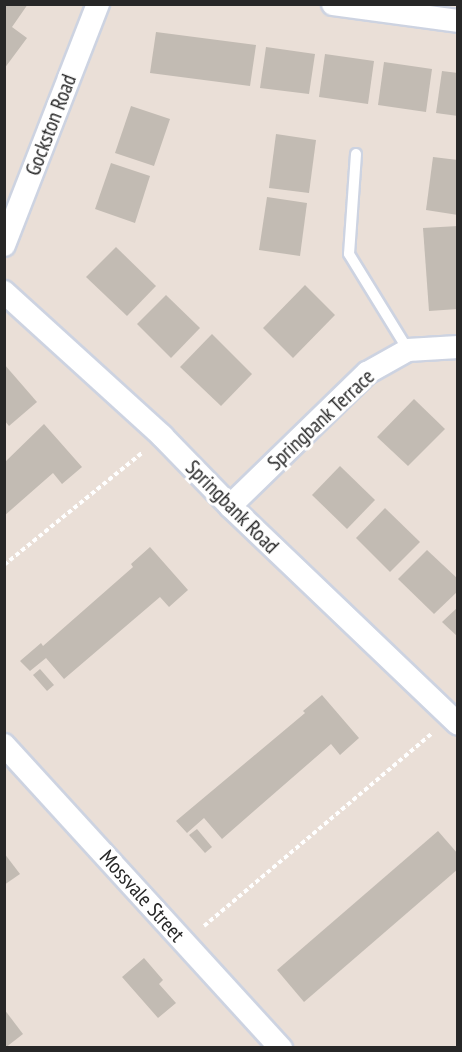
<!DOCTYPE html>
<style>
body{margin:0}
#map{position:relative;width:462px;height:1052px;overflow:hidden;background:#eadfd7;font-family:"PT Sans Narrow",sans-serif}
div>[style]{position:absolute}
.building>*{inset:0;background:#c2bbb3}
.path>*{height:4px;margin-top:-2px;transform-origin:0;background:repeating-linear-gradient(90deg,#fff 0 4.5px,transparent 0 7.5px)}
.roads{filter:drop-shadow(2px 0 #cdd3e1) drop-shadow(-2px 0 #cdd3e1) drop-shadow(0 2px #cdd3e1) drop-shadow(0 -2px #cdd3e1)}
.lane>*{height:10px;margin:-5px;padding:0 5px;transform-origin:5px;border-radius:5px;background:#fff}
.street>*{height:22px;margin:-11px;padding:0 11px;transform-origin:11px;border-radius:11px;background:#fff}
span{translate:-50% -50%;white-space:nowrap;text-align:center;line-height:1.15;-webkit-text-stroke:6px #fff;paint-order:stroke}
.street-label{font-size:21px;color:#272727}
.frame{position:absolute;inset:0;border:6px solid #272727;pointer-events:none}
</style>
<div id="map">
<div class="building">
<div style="clip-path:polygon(4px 4px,28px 4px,12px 27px,27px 38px,4px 69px)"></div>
<div style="clip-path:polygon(156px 32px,256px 45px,250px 86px,150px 73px)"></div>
<div style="clip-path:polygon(266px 47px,315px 54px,309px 94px,260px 88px)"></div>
<div style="clip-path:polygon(325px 54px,374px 61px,368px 104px,319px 97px)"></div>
<div style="clip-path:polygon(384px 62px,432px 69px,426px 112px,378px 105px)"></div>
<div style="clip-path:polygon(442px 71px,458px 73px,458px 116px,436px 113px)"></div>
<div style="clip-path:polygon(131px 106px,170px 119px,154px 166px,115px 153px)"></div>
<div style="clip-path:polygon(276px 134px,316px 140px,309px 193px,269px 188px)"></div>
<div style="clip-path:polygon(433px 157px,458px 160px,458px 215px,426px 210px)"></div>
<div style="clip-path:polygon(111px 163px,150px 176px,135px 223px,95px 209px)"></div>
<div style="clip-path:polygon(267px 197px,307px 203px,300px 256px,259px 250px)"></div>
<div style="clip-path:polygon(458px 226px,458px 309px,429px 311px,423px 228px)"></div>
<div style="clip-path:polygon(116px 247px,156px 286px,127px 316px,86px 277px)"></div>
<div style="clip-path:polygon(305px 285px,335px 315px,293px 358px,263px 328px)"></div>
<div style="clip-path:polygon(166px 295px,200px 328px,171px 358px,137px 324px)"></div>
<div style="clip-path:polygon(212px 334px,252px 374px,221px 406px,180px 367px)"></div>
<div style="clip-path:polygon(4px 364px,37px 402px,9px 426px,4px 420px)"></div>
<div style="clip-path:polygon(414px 399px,445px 429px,408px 466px,377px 437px)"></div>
<div style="clip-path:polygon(44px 424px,82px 467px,62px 484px,53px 473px,4px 516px,4px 463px)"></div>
<div style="clip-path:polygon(340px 466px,375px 500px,347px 529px,312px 495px)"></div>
<div style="clip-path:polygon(385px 508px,420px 542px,390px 572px,356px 538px)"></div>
<div style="clip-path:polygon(150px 547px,188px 590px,169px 607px,160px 597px,64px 679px,46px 658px,30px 671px,20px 661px,41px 643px,43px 646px,133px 567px,131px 564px)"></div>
<div style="clip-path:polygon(427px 550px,458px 579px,458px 591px,434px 614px,398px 579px)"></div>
<div style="clip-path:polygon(458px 607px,458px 637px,442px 622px)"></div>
<div style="clip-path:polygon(40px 669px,54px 685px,47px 691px,33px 675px)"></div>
<div style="clip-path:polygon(322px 695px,359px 738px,340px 755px,331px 744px,222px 839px,204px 818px,187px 833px,176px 821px,305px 713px,303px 711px)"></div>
<div style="clip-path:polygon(197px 829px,212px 847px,205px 853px,189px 835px)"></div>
<div style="clip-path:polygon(438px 831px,458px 854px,458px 869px,304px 1002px,277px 970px)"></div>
<div style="clip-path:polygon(4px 853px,20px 874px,4px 885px)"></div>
<div style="clip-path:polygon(144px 958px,163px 980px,159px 984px,176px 1003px,158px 1018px,122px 977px)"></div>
<div style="clip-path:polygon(4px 1009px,23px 1034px,5px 1048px,4px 1048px)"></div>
</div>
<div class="path">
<div style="left:4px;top:565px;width:179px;rotate:-39.1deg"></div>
<div style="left:204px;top:926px;width:299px;rotate:-40.2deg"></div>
</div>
<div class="roads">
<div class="lane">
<div style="left:356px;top:154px;width:100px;rotate:94deg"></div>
<div style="left:349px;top:254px;width:113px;rotate:58.4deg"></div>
</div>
<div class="street">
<div style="left:333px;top:4px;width:126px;rotate:7.7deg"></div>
<div style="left:4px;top:245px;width:259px;rotate:-68.7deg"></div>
<div style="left:4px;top:292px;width:214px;rotate:42.3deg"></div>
<div style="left:162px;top:436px;width:98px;rotate:45.8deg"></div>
<div style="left:230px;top:506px;width:315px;rotate:43.7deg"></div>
<div style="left:230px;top:506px;width:191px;rotate:-44.2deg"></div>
<div style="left:367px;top:373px;width:47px;rotate:-29.3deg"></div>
<div style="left:408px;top:350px;width:50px;rotate:-3.4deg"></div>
<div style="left:4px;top:745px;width:411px;rotate:47.6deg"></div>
</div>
</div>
<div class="street-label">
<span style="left:51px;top:125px;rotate:-69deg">Gockston Road</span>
<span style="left:321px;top:420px;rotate:-43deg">Springbank Terrace</span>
<span style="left:232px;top:507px;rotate:45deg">Springbank Road</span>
<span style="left:142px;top:896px;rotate:48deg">Mossvale Street</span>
</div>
<div class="frame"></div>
</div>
